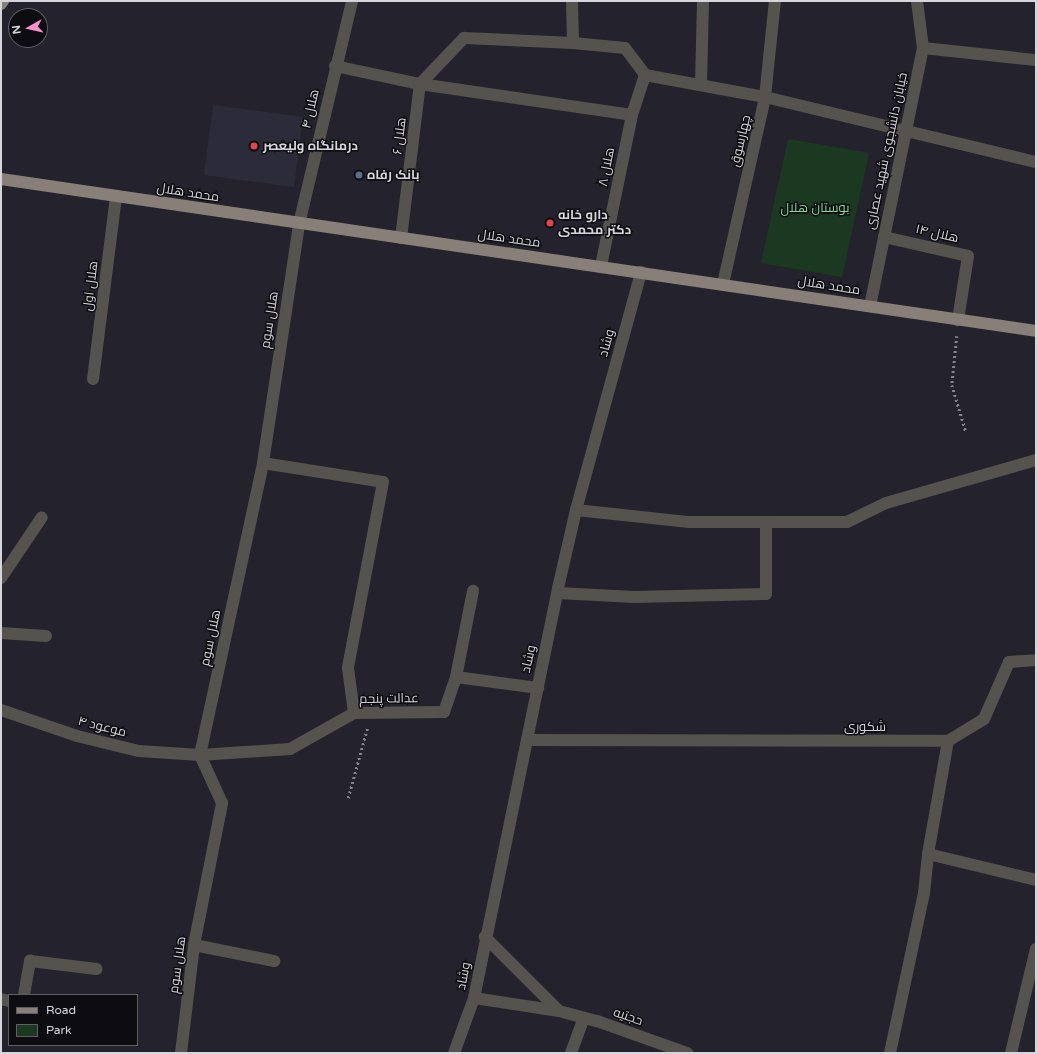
<!DOCTYPE html>
<meta charset="utf-8">
<style>
body{margin:0}
#map{position:relative;width:1037px;height:1054px;overflow:hidden;background:#24232d;font-family:"Varela Round",Cairo,sans-serif}
div>[style]{position:absolute}
.built>*{inset:0;background:#2c2b3a}
.green>*{inset:0;background:#1b3921}
.path>*{height:2.5px;margin-top:-1.25px;transform-origin:0;background:repeating-linear-gradient(90deg,#84848c 0 2px,transparent 0 5px)}
.minor>*{height:12px;margin:-6px;padding:0 6px;transform-origin:6px;border-radius:6px;background:#56524e}
.major>*{height:12px;margin:-6px;padding:0 6px;transform-origin:6px;border-radius:6px;background:#887f78}
.dots>*{width:11px;height:11px;translate:-50% -50%;box-sizing:border-box;border:2px solid #0d0d11;border-radius:50%}
span{translate:-50% -50%;white-space:nowrap;text-align:center;line-height:1.15;-webkit-text-stroke:3px #0d0d11;paint-order:stroke}
.street-label{font-size:13px;color:#d5d5db}
.poi-label{font-size:13px;color:#d5d5db;font-weight:700}
.left{translate:0 -50%;text-align:left}
.park-label{font-size:13px;color:#8cd599}
.frame{position:absolute;inset:0;border:2px solid #d5d5db;pointer-events:none}
.legend{position:absolute;left:8px;top:994px;width:130px;height:52px;box-sizing:border-box;background:#0d0d11;border:1px solid #5d5d62;margin:0;padding:5px 7px;list-style:none;font-size:12px;color:#d5d5db}
.legend li{display:flex;align-items:center;gap:8px;height:20px}
.legend b{width:20px;border:1px solid #5d5d62}
.north{position:absolute;left:8px;top:8px;width:40px;height:40px;box-sizing:border-box;background:#0d0d11;border:1px solid #5d5d62;border-radius:50%;rotate:262deg;font-size:11px;font-weight:700;line-height:16px;text-align:center;color:#d5d5db}
.north::after{content:'';display:block;margin:auto;width:14px;height:18px;background:#f790cd;clip-path:polygon(50% 0,100% 100%,50% 72%,0 100%)}
</style>
<div id="map">
<div class="built">
<div style="clip-path:polygon(213px 105px,303px 117px,294px 187px,204px 175px)"></div>
</div>
<div class="green">
<div style="clip-path:polygon(788px 139px,869px 153px,842px 277px,761px 263px)"></div>
</div>
<div class="path">
<div style="left:957px;top:336px;width:49px;rotate:95.8deg"></div>
<div style="left:952px;top:385px;width:49px;rotate:73.4deg"></div>
<div style="left:348px;top:798px;width:72px;rotate:-74.6deg"></div>
</div>
<div class="minor">
<div style="left:572px;top:1px;width:42px;rotate:88.6deg"></div>
<div style="left:923px;top:48px;width:114px;rotate:6.1deg"></div>
<div style="left:335px;top:66px;width:87px;rotate:12deg"></div>
<div style="left:420px;top:84px;width:214px;rotate:8.3deg"></div>
<div style="left:701px;top:84px;width:83px;rotate:-88.6deg"></div>
<div style="left:884px;top:237px;width:86px;rotate:12.7deg"></div>
<div style="left:968px;top:256px;width:65px;rotate:98.9deg"></div>
<div style="left:401px;top:238px;width:155px;rotate:-83deg"></div>
<div style="left:420px;top:84px;width:64px;rotate:-46.3deg"></div>
<div style="left:464px;top:38px;width:109px;rotate:2.6deg"></div>
<div style="left:573px;top:43px;width:52px;rotate:5.5deg"></div>
<div style="left:625px;top:48px;width:34px;rotate:53deg"></div>
<div style="left:645px;top:75px;width:122px;rotate:10.4deg"></div>
<div style="left:765px;top:97px;width:279px;rotate:13.5deg"></div>
<div style="left:601px;top:266px;width:154px;rotate:-78.4deg"></div>
<div style="left:632px;top:115px;width:42px;rotate:-72deg"></div>
<div style="left:723px;top:284px;width:192px;rotate:-77.3deg"></div>
<div style="left:765px;top:97px;width:97px;rotate:-84.1deg"></div>
<div style="left:870px;top:306px;width:263px;rotate:-78.4deg"></div>
<div style="left:923px;top:48px;width:47px;rotate:-97.3deg"></div>
<div style="left:93px;top:379px;width:184px;rotate:-82.8deg"></div>
<div style="left:263px;top:463px;width:121px;rotate:9deg"></div>
<div style="left:383px;top:482px;width:189px;rotate:100.7deg"></div>
<div style="left:348px;top:668px;width:45px;rotate:82.4deg"></div>
<div style="left:576px;top:510px;width:114px;rotate:6.1deg"></div>
<div style="left:689px;top:522px;width:158px"></div>
<div style="left:847px;top:522px;width:43px;rotate:-26deg"></div>
<div style="left:886px;top:503px;width:156px;rotate:-16deg"></div>
<div style="left:1px;top:578px;width:73px;rotate:-56.1deg"></div>
<div style="left:558px;top:593px;width:76px;rotate:3deg"></div>
<div style="left:634px;top:597px;width:132px;rotate:-1.3deg"></div>
<div style="left:766px;top:594px;width:72px;rotate:-90deg"></div>
<div style="left:1px;top:633px;width:45px;rotate:3.8deg"></div>
<div style="left:456px;top:677px;width:88px;rotate:-78.8deg"></div>
<div style="left:1px;top:710px;width:80px;rotate:18.9deg"></div>
<div style="left:77px;top:736px;width:64px;rotate:13.6deg"></div>
<div style="left:139px;top:751px;width:61px;rotate:3.8deg"></div>
<div style="left:200px;top:755px;width:90px;rotate:-3.8deg"></div>
<div style="left:290px;top:749px;width:73px;rotate:-29.4deg"></div>
<div style="left:354px;top:713px;width:90px;rotate:-0.6deg"></div>
<div style="left:444px;top:712px;width:37px;rotate:-71deg"></div>
<div style="left:456px;top:677px;width:83px;rotate:7.6deg"></div>
<div style="left:527px;top:740px;width:421px;rotate:0.1deg"></div>
<div style="left:948px;top:741px;width:42px;rotate:-31.4deg"></div>
<div style="left:984px;top:719px;width:62px;rotate:-66.3deg"></div>
<div style="left:1009px;top:662px;width:27px;rotate:-4deg"></div>
<div style="left:928px;top:854px;width:111px;rotate:13.5deg"></div>
<div style="left:194px;top:945px;width:82px;rotate:11.3deg"></div>
<div style="left:24px;top:995px;width:35px;rotate:-80deg"></div>
<div style="left:30px;top:961px;width:67px;rotate:6.8deg"></div>
<div style="left:474px;top:998px;width:86px;rotate:8.7deg"></div>
<div style="left:559px;top:1011px;width:105px;rotate:-135deg"></div>
<div style="left:1px;top:999px;width:8px;rotate:14deg"></div>
<div style="left:559px;top:1011px;width:39px;rotate:15deg"></div>
<div style="left:597px;top:1021px;width:96px;rotate:19.6deg"></div>
<div style="left:181px;top:1053px;width:109px;rotate:-83.1deg"></div>
<div style="left:194px;top:945px;width:145px;rotate:-78.8deg"></div>
<div style="left:222px;top:803px;width:53px;rotate:-114.6deg"></div>
<div style="left:200px;top:755px;width:299px;rotate:-77.8deg"></div>
<div style="left:263px;top:463px;width:242px;rotate:-81.4deg"></div>
<div style="left:299px;top:224px;width:229px;rotate:-76.6deg"></div>
<div style="left:454px;top:1053px;width:59px;rotate:-70deg"></div>
<div style="left:474px;top:998px;width:419px;rotate:-78.4deg"></div>
<div style="left:558px;top:588px;width:80px;rotate:-77deg"></div>
<div style="left:576px;top:510px;width:247px;rotate:-74.7deg"></div>
<div style="left:571px;top:1053px;width:37px;rotate:-70deg"></div>
<div style="left:890px;top:1053px;width:164px;rotate:-78deg"></div>
<div style="left:924px;top:893px;width:39px;rotate:-84deg"></div>
<div style="left:928px;top:854px;width:115px;rotate:-80deg"></div>
<div style="left:1011px;top:1053px;width:107px;rotate:-76.5deg"></div>
</div>
<div class="major">
<div style="left:1px;top:4px;width:4px;rotate:-56deg"></div>
<div style="left:1px;top:179px;width:1046px;rotate:8.35deg"></div>
</div>
<div class="dots">
<div style="left:254px;top:146px;background:#e0444e"></div>
<div style="left:359px;top:175px;background:#5c6f8a"></div>
<div style="left:550px;top:223px;background:#e0444e"></div>
</div>
<div class="street-label">
<span style="left:311px;top:109px;rotate:-77deg">هلال ۴</span>
<span style="left:400px;top:136px;rotate:-83deg">هلال ۶</span>
<span style="left:741px;top:141px;rotate:-77deg">چهارسوق</span>
<span style="left:887px;top:151px;rotate:-78deg">خیابان دانشجوی شهید عصاری</span>
<span style="left:607px;top:167px;rotate:-79deg">هلال ۸</span>
<span style="left:188px;top:193px;rotate:9deg">محمد هلال</span>
<span style="left:937px;top:234px;rotate:13deg">هلال ۱۴</span>
<span style="left:509px;top:239px;rotate:8deg">محمد هلال</span>
<span style="left:91px;top:286px;rotate:-83deg">هلال اول</span>
<span style="left:829px;top:286px;rotate:9deg">محمد هلال</span>
<span style="left:270px;top:320px;rotate:-81deg">هلال سوم</span>
<span style="left:607px;top:343px;rotate:-75deg">وشاد</span>
<span style="left:211px;top:638px;rotate:-78deg">هلال سوم</span>
<span style="left:529px;top:659px;rotate:-78deg">وشاد</span>
<span style="left:389px;top:699px;rotate:-1deg">عدالت پنجم</span>
<span style="left:102px;top:727px;rotate:14deg">موعود ۴</span>
<span style="left:865px;top:727px">شکوری</span>
<span style="left:178px;top:965px;rotate:-82deg">هلال سوم</span>
<span style="left:464px;top:976px;rotate:-79deg">وشاد</span>
<span style="left:628px;top:1017px;rotate:19deg">حجتیه</span>
</div>
<div class="poi-label">
<span class="left" style="left:263px;top:146px">درمانگاه ولیعصر</span>
<span class="left" style="left:367px;top:175px">بانک رفاه</span>
<span class="left" style="left:558px;top:223px">دارو خانه<br>دکتر محمدی</span>
</div>
<div class="park-label">
<span style="left:815px;top:208px">بوستان هلال</span>
</div>
<div class="frame"></div>
<ul class="legend">
<li><b style="height:5px;background:#887f78"></b>Road</li>
<li><b style="height:11px;background:#1b3921"></b>Park</li>
</ul>
<div class="north">N</div>
</div>
